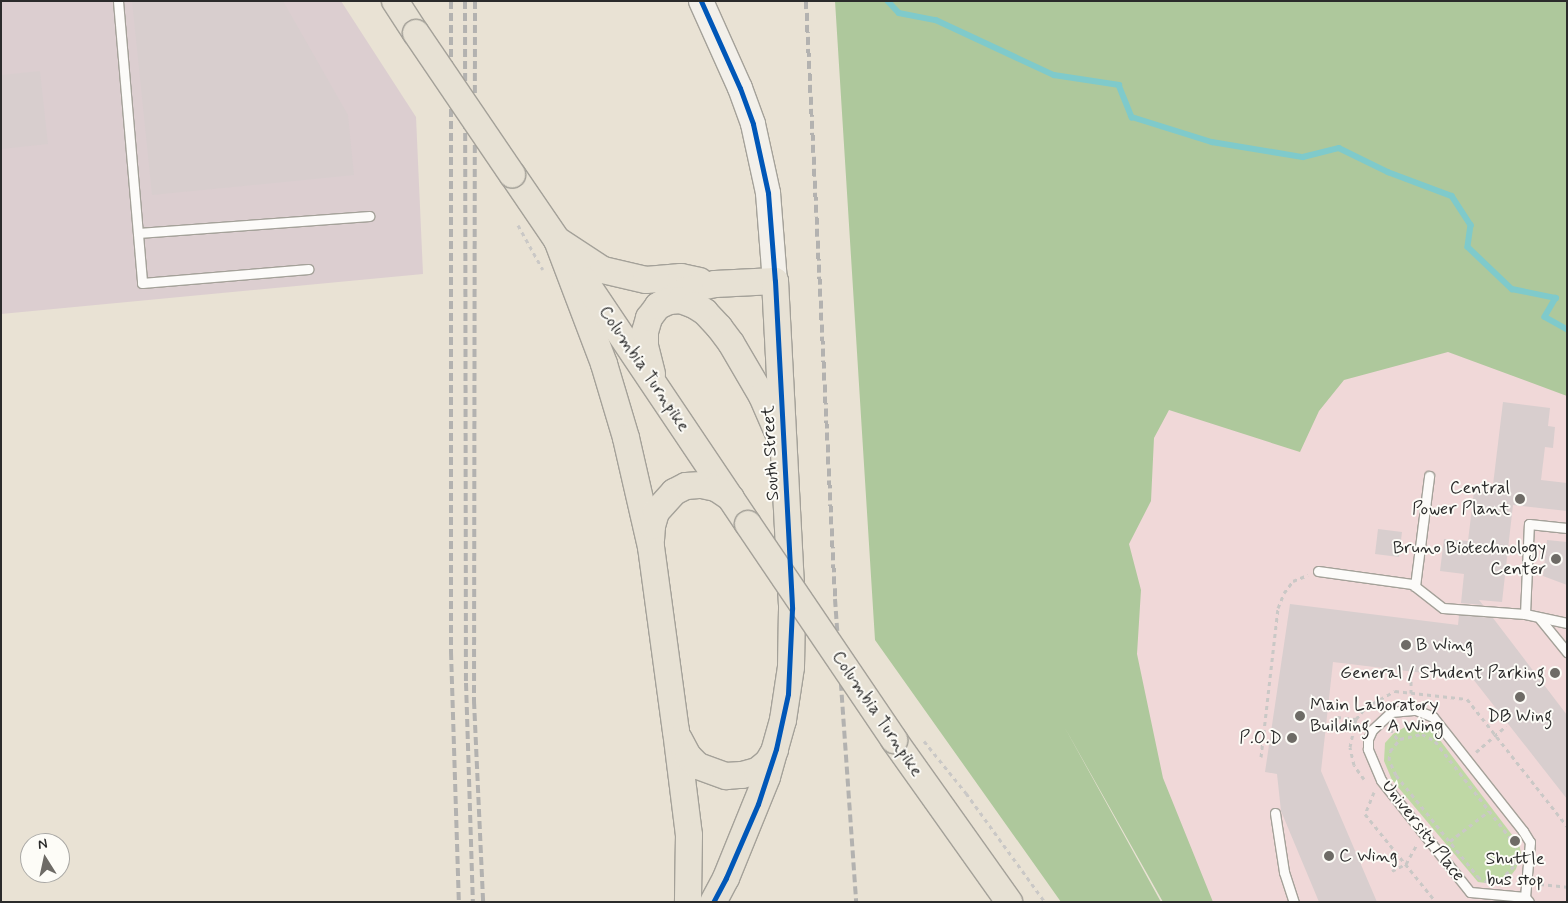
<!DOCTYPE html>
<style>
body{margin:0}
#map{position:relative;width:1568px;height:903px;overflow:hidden;background:#e9e2d4;font-family:Mynerve,sans-serif}
div>[style]{position:absolute}
.built>*{inset:0;background:#f0d8d8}
.industrial>*{inset:0;background:#dcced0}
.green>*{inset:0;background:#bfd8a5}
.forest>*{inset:0;background:#aec89c}
.stream>*{height:5.5px;margin:-2.75px;padding:0 2.75px;transform-origin:2.75px;border-radius:2.75px;background:#7fcacb}
.building>*{inset:0;background:#d8cece}
.path>*{height:3px;margin-top:-1.5px;transform-origin:0;background:repeating-linear-gradient(90deg,#cac8c6 0 4px,transparent 0 8px)}
.roads{filter:drop-shadow(1px 0 #a4a199) drop-shadow(-1px 0 #a4a199) drop-shadow(0 1px #a4a199) drop-shadow(0 -1px #a4a199)}
.lane>*{height:9px;margin:-4.5px;padding:0 4.5px;transform-origin:4.5px;border-radius:4.5px;background:#fcfbf9}
.secondary>*{height:24px;margin:-12px;padding:0 12px;transform-origin:12px;border-radius:12px;background:#f3f0ea}
.primary>*{height:26px;margin:-13px;padding:0 13px;transform-origin:13px;border-radius:13px;background:#e7e1d4}
.rail>*{height:4px;margin-top:-2px;transform-origin:0;background:repeating-linear-gradient(90deg,#b3b2b0 0 8px,transparent 0 12px)}
.bridges{filter:drop-shadow(1px 0 #a4a199) drop-shadow(-1px 0 #a4a199) drop-shadow(0 1px #a4a199) drop-shadow(0 -1px #a4a199)}
.primary-bridge>*{height:26px;margin:-13px;padding:0 13px;transform-origin:13px;border-radius:13px;background:#e7e1d4}
.cycleway>*{height:5px;margin:-2.5px;padding:0 2.5px;transform-origin:2.5px;border-radius:2.5px;background:#0057b8}
.dots>*{width:14px;height:14px;translate:-50% -50%;box-sizing:border-box;border:2px solid #fdfcf7;border-radius:50%}
span{translate:-50% -50%;white-space:nowrap;text-align:center;line-height:1.15;-webkit-text-stroke:4px #fdfcf7;paint-order:stroke}
.street-label{font-size:18px;color:#2b2b2b}
.poi-label{font-size:18px;color:#2b2b2b}
.right{translate:-100% -50%;text-align:right}
.left{translate:0 -50%;text-align:left}
.frame{position:absolute;inset:0;border:2px solid #2b2b2b;pointer-events:none}
.north{position:absolute;left:20px;top:833px;width:50px;height:50px;box-sizing:border-box;background:#fdfcf7;border:1px solid #a9a8a5;border-radius:50%;rotate:350deg;font-size:14px;font-weight:700;line-height:20px;text-align:center;color:#2b2b2b}
.north::after{content:'';display:block;margin:auto;width:18px;height:22px;background:#6e6b66;clip-path:polygon(50% 0,100% 100%,50% 72%,0 100%)}
</style>
<div id="map">
<div class="built">
<div style="clip-path:polygon(1567px 170px,1567px 902px,1163px 902px,1129px 839px,1020px 249px)"></div>
</div>
<div class="industrial">
<div style="clip-path:polygon(1px 1px,341px 1px,416px 117px,423px 274px,1px 314px)"></div>
</div>
<div class="green">
<div style="clip-path:polygon(1420px 725px,1433px 731px,1519px 844px,1521px 853px,1516px 869px,1508px 879px,1494px 884px,1478px 882px,1392px 780px,1384px 761px,1385px 743px,1393px 734px,1405px 727px)"></div>
</div>
<div class="forest">
<div style="clip-path:polygon(835px 1px,1567px 1px,1567px 396px,1448px 352px,1344px 380px,1319px 411px,1300px 452px,1169px 410px,1154px 438px,1151px 501px,1129px 544px,1141px 590px,1137px 654px,1163px 778px,1213px 902px,1163px 902px,1065px 728px,1161px 902px,1061px 902px,875px 640px)"></div>
</div>
<div class="stream">
<div style="left:888px;top:1px;width:16px;rotate:47deg"></div>
<div style="left:899px;top:13px;width:38px;rotate:11deg"></div>
<div style="left:936px;top:20px;width:130px;rotate:25deg"></div>
<div style="left:1054px;top:75px;width:66px;rotate:8.7deg"></div>
<div style="left:1119px;top:85px;width:35px;rotate:68deg"></div>
<div style="left:1132px;top:117px;width:84px;rotate:17.4deg"></div>
<div style="left:1212px;top:142px;width:92px;rotate:9.4deg"></div>
<div style="left:1303px;top:157px;width:37px;rotate:-14deg"></div>
<div style="left:1339px;top:148px;width:55px;rotate:26.1deg"></div>
<div style="left:1388px;top:172px;width:68px;rotate:20.6deg"></div>
<div style="left:1452px;top:196px;width:35px;rotate:57deg"></div>
<div style="left:1471px;top:225px;width:22px;rotate:98deg"></div>
<div style="left:1468px;top:247px;width:61px;rotate:43.7deg"></div>
<div style="left:1512px;top:289px;width:45px;rotate:11.6deg"></div>
<div style="left:1556px;top:298px;width:22px;rotate:120deg"></div>
<div style="left:1545px;top:317px;width:25px;rotate:29deg"></div>
</div>
<div class="building">
<div style="clip-path:polygon(132px 1px,283px 1px,348px 115px,354px 175px,152px 195px)"></div>
<div style="clip-path:polygon(40px 71px,48px 144px,1px 149px,1px 75px)"></div>
<div style="clip-path:polygon(1503px 402px,1550px 408px,1548px 426px,1555px 427px,1553px 448px,1545px 447px,1541px 480px,1567px 483px,1567px 511px,1513px 505px,1502px 602px,1479px 600px,1483px 605px,1461px 603px,1464px 574px,1440px 571px,1444px 539px,1468px 541px,1474px 491px,1492px 493px)"></div>
<div style="clip-path:polygon(1378px 529px,1402px 532px,1399px 557px,1375px 554px)"></div>
<div style="clip-path:polygon(1547px 540px,1567px 542px,1567px 585px,1543px 576px)"></div>
<div style="clip-path:polygon(1290px 604px,1458px 625px,1459px 615px,1493px 618px,1567px 715px,1567px 799px,1473px 679px,1333px 662px,1321px 771px,1377px 902px,1319px 902px,1281px 811px,1277px 774px,1265px 772px)"></div>
</div>
<div class="path">
<div style="left:518px;top:225px;width:51px;rotate:60.9deg"></div>
<div style="left:1411px;top:693px;width:16px;rotate:-90deg"></div>
<div style="left:1337px;top:717px;width:19px;rotate:6deg"></div>
<div style="left:1390px;top:729px;width:15px;rotate:53deg"></div>
<div style="left:1422px;top:734px;width:15px;rotate:28deg"></div>
<div style="left:1435px;top:741px;width:130px;rotate:52.2deg"></div>
<div style="left:1515px;top:844px;width:9px;rotate:72deg"></div>
<div style="left:1518px;top:853px;width:14px;rotate:107deg"></div>
<div style="left:1514px;top:866px;width:20px;rotate:135deg"></div>
<div style="left:1500px;top:880px;width:12px;rotate:171deg"></div>
<div style="left:1488px;top:882px;width:10px;rotate:-156deg"></div>
<div style="left:1479px;top:878px;width:132px;rotate:-128.9deg"></div>
<div style="left:1396px;top:775px;width:17px;rotate:-115deg"></div>
<div style="left:1389px;top:760px;width:9px;rotate:-84deg"></div>
<div style="left:1390px;top:751px;width:16px;rotate:-50deg"></div>
<div style="left:1400px;top:739px;width:23px;rotate:-13deg"></div>
<div style="left:924px;top:741px;width:67px;rotate:51.1deg"></div>
<div style="left:966px;top:793px;width:135px;rotate:54.1deg"></div>
<div style="left:1476px;top:752px;width:40px;rotate:-41deg"></div>
<div style="left:1261px;top:757px;width:150px;rotate:-83.5deg"></div>
<div style="left:1278px;top:608px;width:16px;rotate:-68deg"></div>
<div style="left:1284px;top:593px;width:15px;rotate:-53deg"></div>
<div style="left:1293px;top:581px;width:16px;rotate:-22deg"></div>
<div style="left:1364px;top:779px;width:17px;rotate:-126deg"></div>
<div style="left:1354px;top:765px;width:18px;rotate:-103deg"></div>
<div style="left:1350px;top:747px;width:29px;rotate:-78deg"></div>
<div style="left:1356px;top:719px;width:16px;rotate:-50deg"></div>
<div style="left:1366px;top:707px;width:33px;rotate:-29deg"></div>
<div style="left:1395px;top:691px;width:72px;rotate:6.3deg"></div>
<div style="left:1467px;top:699px;width:162px;rotate:51.8deg"></div>
<div style="left:1374px;top:792px;width:24px;rotate:112deg"></div>
<div style="left:1365px;top:814px;width:113px;rotate:51.1deg"></div>
<div style="left:1450px;top:841px;width:49px;rotate:-37.6deg"></div>
<div style="left:1392px;top:871px;width:16px;rotate:-27deg"></div>
<div style="left:1406px;top:864px;width:21px;rotate:-61deg"></div>
<div style="left:1540px;top:884px;width:27px;rotate:6deg"></div>
</div>
<div class="roads">
<div class="lane">
<div style="left:118px;top:1px;width:283px;rotate:85.1deg"></div>
<div style="left:142px;top:283px;width:167px;rotate:-4.8deg"></div>
<div style="left:138px;top:233px;width:232px;rotate:-4.2deg"></div>
<div style="left:1318px;top:571px;width:95px;rotate:7.9deg"></div>
<div style="left:1412px;top:584px;width:39px;rotate:38deg"></div>
<div style="left:1443px;top:608px;width:82px;rotate:4.2deg"></div>
<div style="left:1525px;top:614px;width:43px;rotate:12.1deg"></div>
<div style="left:1415px;top:586px;width:111px;rotate:-82.7deg"></div>
<div style="left:1525px;top:614px;width:90px;rotate:-87.5deg"></div>
<div style="left:1529px;top:524px;width:38px;rotate:6deg"></div>
<div style="left:1540px;top:619px;width:43px;rotate:50.7deg"></div>
<div style="left:1275px;top:813px;width:60px;rotate:81.3deg"></div>
<div style="left:1284px;top:872px;width:32px;rotate:72deg"></div>
<div style="left:1525px;top:897px;width:55px;rotate:-174.8deg"></div>
<div style="left:1470px;top:892px;width:143px;rotate:-128.5deg"></div>
<div style="left:1381px;top:780px;width:34px;rotate:-113deg"></div>
<div style="left:1368px;top:749px;width:10px;rotate:-90deg"></div>
<div style="left:1368px;top:739px;width:10px;rotate:-66deg"></div>
<div style="left:1372px;top:730px;width:26px;rotate:-43deg"></div>
<div style="left:1391px;top:712px;width:25px;rotate:-5deg"></div>
<div style="left:1416px;top:710px;width:18px;rotate:22deg"></div>
<div style="left:1433px;top:717px;width:145px;rotate:51.7deg"></div>
<div style="left:1523px;top:831px;width:13px;rotate:58deg"></div>
<div style="left:1530px;top:842px;width:55px;rotate:95.2deg"></div>
<div style="left:1525px;top:897px;width:6px;rotate:51deg"></div>
</div>
<div class="secondary">
<div style="left:701px;top:1px;width:95px;rotate:65.9deg"></div>
<div style="left:740px;top:88px;width:38px;rotate:70deg"></div>
<div style="left:753px;top:124px;width:71px;rotate:77.7deg"></div>
<div style="left:768px;top:193px;width:88px;rotate:85.5deg"></div>
</div>
<div class="primary">
<div style="left:395px;top:1px;width:38px;rotate:57deg"></div>
<div style="left:512px;top:174px;width:80px;rotate:55.7deg"></div>
<div style="left:557px;top:240px;width:133px;rotate:69.2deg"></div>
<div style="left:604px;top:364px;width:77px;rotate:73.4deg"></div>
<div style="left:626px;top:438px;width:112px;rotate:77.1deg"></div>
<div style="left:651px;top:547px;width:186px;rotate:82.3deg"></div>
<div style="left:676px;top:731px;width:105px;rotate:82.9deg"></div>
<div style="left:689px;top:835px;width:67px;rotate:90.9deg"></div>
<div style="left:557px;top:240px;width:55px;rotate:33.1deg"></div>
<div style="left:603px;top:270px;width:44px;rotate:13.1deg"></div>
<div style="left:646px;top:280px;width:35px;rotate:-5deg"></div>
<div style="left:681px;top:277px;width:19px;rotate:12deg"></div>
<div style="left:584px;top:280px;width:294px;rotate:56.1deg"></div>
<div style="left:658px;top:306px;width:31px;rotate:-31deg"></div>
<div style="left:685px;top:290px;width:31px;rotate:-11deg"></div>
<div style="left:715px;top:284px;width:60px;rotate:-2.9deg"></div>
<div style="left:775px;top:281px;width:328px;rotate:87deg"></div>
<div style="left:792px;top:609px;width:58px;rotate:91deg"></div>
<div style="left:791px;top:667px;width:54px;rotate:98.6deg"></div>
<div style="left:783px;top:720px;width:59px;rotate:105.7deg"></div>
<div style="left:767px;top:777px;width:109px;rotate:112.1deg"></div>
<div style="left:726px;top:878px;width:27px;rotate:118deg"></div>
<div style="left:652px;top:374px;width:29px;rotate:-104deg"></div>
<div style="left:645px;top:346px;width:14px;rotate:-90deg"></div>
<div style="left:645px;top:332px;width:15px;rotate:-74deg"></div>
<div style="left:649px;top:318px;width:15px;rotate:-53deg"></div>
<div style="left:658px;top:306px;width:12px;rotate:-24deg"></div>
<div style="left:669px;top:301px;width:12px;rotate:-5deg"></div>
<div style="left:681px;top:300px;width:14px;rotate:21deg"></div>
<div style="left:694px;top:305px;width:13px;rotate:32deg"></div>
<div style="left:705px;top:312px;width:21px;rotate:47deg"></div>
<div style="left:719px;top:327px;width:20px;rotate:53deg"></div>
<div style="left:731px;top:343px;width:61px;rotate:59.7deg"></div>
<div style="left:762px;top:396px;width:40px;rotate:66.6deg"></div>
<div style="left:651px;top:540px;width:14px;rotate:-86deg"></div>
<div style="left:652px;top:526px;width:15px;rotate:-74deg"></div>
<div style="left:656px;top:512px;width:27px;rotate:-48deg"></div>
<div style="left:674px;top:492px;width:13px;rotate:-27deg"></div>
<div style="left:686px;top:486px;width:16px;rotate:-4deg"></div>
<div style="left:702px;top:485px;width:14px;rotate:12deg"></div>
<div style="left:716px;top:488px;width:18px;rotate:34deg"></div>
<div style="left:679px;top:739px;width:19px;rotate:62deg"></div>
<div style="left:688px;top:756px;width:14px;rotate:45deg"></div>
<div style="left:698px;top:766px;width:30px;rotate:20deg"></div>
<div style="left:726px;top:776px;width:16px;rotate:-4deg"></div>
<div style="left:742px;top:775px;width:16px;rotate:-15deg"></div>
<div style="left:757px;top:771px;width:14px;rotate:-39deg"></div>
<div style="left:768px;top:762px;width:14px;rotate:-60deg"></div>
<div style="left:894px;top:740px;width:199px;rotate:54.6deg"></div>
</div>
</div>
<div class="rail">
<div style="left:451px;top:1px;width:651px;rotate:90deg"></div>
<div style="left:451px;top:652px;width:250px;rotate:88.2deg"></div>
<div style="left:465px;top:1px;width:682px;rotate:89.92deg"></div>
<div style="left:466px;top:683px;width:219px;rotate:88.2deg"></div>
<div style="left:475px;top:1px;width:700px;rotate:90.08deg"></div>
<div style="left:474px;top:701px;width:201px;rotate:87.4deg"></div>
<div style="left:806px;top:1px;width:599px;rotate:87.22deg"></div>
<div style="left:835px;top:599px;width:304px;rotate:86deg"></div>
</div>
<div class="bridges">
<div class="primary-bridge">
<div style="left:416px;top:33px;width:171px;rotate:55.8deg"></div>
<div style="left:748px;top:524px;width:261px;rotate:55.9deg"></div>
</div>
</div>
<div class="cycleway">
<div style="left:701px;top:1px;width:95px;rotate:65.9deg"></div>
<div style="left:740px;top:88px;width:38px;rotate:70deg"></div>
<div style="left:753px;top:124px;width:71px;rotate:77.7deg"></div>
<div style="left:768px;top:193px;width:88px;rotate:85.5deg"></div>
<div style="left:775px;top:281px;width:328px;rotate:87deg"></div>
<div style="left:792px;top:609px;width:85px;rotate:92.7deg"></div>
<div style="left:788px;top:694px;width:56px;rotate:102.3deg"></div>
<div style="left:776px;top:749px;width:58px;rotate:108.1deg"></div>
<div style="left:758px;top:804px;width:81px;rotate:113.4deg"></div>
<div style="left:726px;top:878px;width:27px;rotate:118deg"></div>
</div>
<div class="dots">
<div style="left:1520px;top:499px;background:#6e6b66"></div>
<div style="left:1556px;top:559px;background:#6e6b66"></div>
<div style="left:1406px;top:645px;background:#6e6b66"></div>
<div style="left:1555px;top:673px;background:#6e6b66"></div>
<div style="left:1520px;top:697px;background:#6e6b66"></div>
<div style="left:1300px;top:716px;background:#6e6b66"></div>
<div style="left:1292px;top:738px;background:#6e6b66"></div>
<div style="left:1515px;top:841px;background:#6e6b66"></div>
<div style="left:1329px;top:856px;background:#6e6b66"></div>
</div>
<div class="street-label">
<span style="left:644px;top:369px;rotate:56deg">Columbia Turnpike</span>
<span style="left:771px;top:453px;rotate:-93deg">South Street</span>
<span style="left:877px;top:714px;rotate:56deg">Columbia Turnpike</span>
<span style="left:1423px;top:831px;rotate:52deg">University Place</span>
</div>
<div class="poi-label">
<span class="right" style="left:1510px;top:499px">Central<br>Power Plant</span>
<span class="right" style="left:1546px;top:559px">Bruno Biotechnology<br>Center</span>
<span class="left" style="left:1416px;top:645px">B Wing</span>
<span class="right" style="left:1545px;top:673px">General / Student Parking</span>
<span class="left" style="left:1310px;top:716px">Main Laboratory<br>Building - A Wing</span>
<span style="left:1520px;top:716px">DB Wing</span>
<span class="right" style="left:1282px;top:738px">P.O.D</span>
<span class="left" style="left:1339px;top:856px">C Wing</span>
<span style="left:1515px;top:870px">Shuttle<br>bus stop</span>
</div>
<div class="frame"></div>
<div class="north">N</div>
</div>
